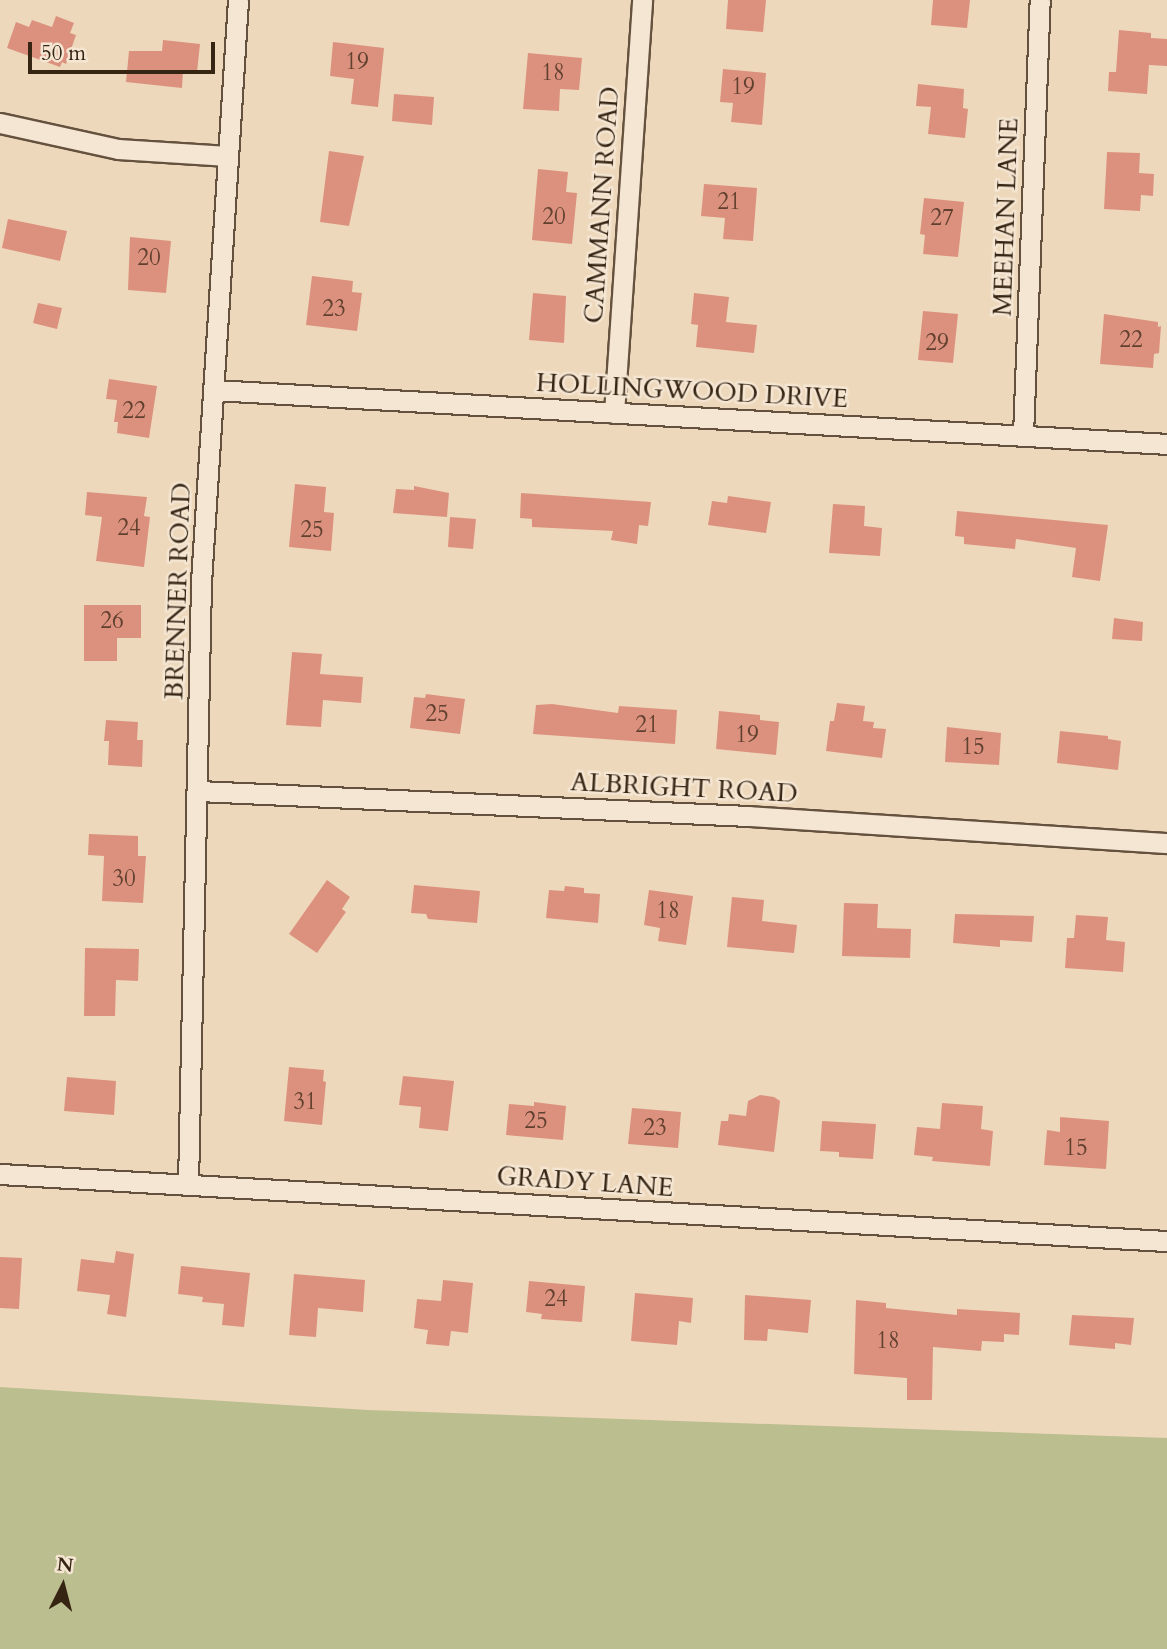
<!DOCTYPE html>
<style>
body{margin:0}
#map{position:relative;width:1167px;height:1649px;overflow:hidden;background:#eed8bb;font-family:Cardo,serif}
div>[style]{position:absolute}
.green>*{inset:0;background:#bbbe8e}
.building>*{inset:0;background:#dc917e}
.roads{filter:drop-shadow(2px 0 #65523e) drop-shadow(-2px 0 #65523e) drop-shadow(0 2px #65523e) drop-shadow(0 -2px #65523e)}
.street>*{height:19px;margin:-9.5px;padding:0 9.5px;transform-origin:9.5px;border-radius:9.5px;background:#f4e6d3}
span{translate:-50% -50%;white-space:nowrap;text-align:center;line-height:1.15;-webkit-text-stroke:5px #f4e6d3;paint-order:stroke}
.number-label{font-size:23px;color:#60402e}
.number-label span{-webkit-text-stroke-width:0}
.street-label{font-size:26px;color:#372514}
.north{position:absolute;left:28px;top:1551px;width:70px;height:70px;-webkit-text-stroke:5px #f4e6d3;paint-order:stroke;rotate:6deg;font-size:19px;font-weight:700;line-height:28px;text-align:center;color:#372514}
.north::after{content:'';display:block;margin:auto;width:24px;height:32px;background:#372514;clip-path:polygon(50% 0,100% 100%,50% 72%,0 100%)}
.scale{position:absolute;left:28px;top:42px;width:187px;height:32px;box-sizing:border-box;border:4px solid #372514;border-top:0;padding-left:9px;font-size:21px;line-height:24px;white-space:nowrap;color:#372514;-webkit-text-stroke:5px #f4e6d3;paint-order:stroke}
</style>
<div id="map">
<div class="green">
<div style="clip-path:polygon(0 1387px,368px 1410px,1167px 1438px,1167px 1649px,0 1649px)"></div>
</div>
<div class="building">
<div style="clip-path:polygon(728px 0,766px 0,763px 32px,726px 29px)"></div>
<div style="clip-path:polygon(933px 0,970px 0,967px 28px,931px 25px)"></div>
<div style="clip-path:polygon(56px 16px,74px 23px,70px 33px,76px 35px,66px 64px,62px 62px,60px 67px,7px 48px,16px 22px,29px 27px,32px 20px,52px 27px)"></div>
<div style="clip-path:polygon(1119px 30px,1151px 33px,1151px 38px,1167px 39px,1167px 66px,1149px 65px,1147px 94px,1108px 91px,1109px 72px,1116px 72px)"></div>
<div style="clip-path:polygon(163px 40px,200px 44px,197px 72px,183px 70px,182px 88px,126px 82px,129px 51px,162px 51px)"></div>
<div style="clip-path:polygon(333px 42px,384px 48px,378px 107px,351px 104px,354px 79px,330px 76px)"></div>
<div style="clip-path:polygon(528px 53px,582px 58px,579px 90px,560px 89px,559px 111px,523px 109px)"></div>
<div style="clip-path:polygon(723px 69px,766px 73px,762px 125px,731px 122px,733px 103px,720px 102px)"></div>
<div style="clip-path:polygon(918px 84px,964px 89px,963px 108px,968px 109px,965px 138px,928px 134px,931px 107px,916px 106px)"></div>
<div style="clip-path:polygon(394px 94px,434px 97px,432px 125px,392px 121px)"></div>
<div style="clip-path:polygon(329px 151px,364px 156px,349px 226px,320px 222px)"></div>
<div style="clip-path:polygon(1107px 152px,1140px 153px,1139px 173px,1154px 174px,1153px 196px,1141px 195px,1140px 211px,1104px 209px)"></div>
<div style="clip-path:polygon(538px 169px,568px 172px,566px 192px,577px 193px,572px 244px,532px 240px)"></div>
<div style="clip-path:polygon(704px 184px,757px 188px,753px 241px,723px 239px,725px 218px,701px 216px)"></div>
<div style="clip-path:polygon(924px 198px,964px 202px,958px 257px,923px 254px,925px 235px,920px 234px)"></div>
<div style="clip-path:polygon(8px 219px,67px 231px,60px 261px,2px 248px)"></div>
<div style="clip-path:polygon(130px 237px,171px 241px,166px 293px,128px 290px)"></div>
<div style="clip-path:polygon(312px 276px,353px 281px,352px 292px,362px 293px,357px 331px,306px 325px)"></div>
<div style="clip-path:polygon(533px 293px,566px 296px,564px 343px,529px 340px)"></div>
<div style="clip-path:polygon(694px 293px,729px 297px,726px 322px,757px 325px,754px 353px,696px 347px,698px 325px,691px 324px)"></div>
<div style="clip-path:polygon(38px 303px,62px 308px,57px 329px,33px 323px)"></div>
<div style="clip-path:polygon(923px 311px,958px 314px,953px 363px,918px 360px)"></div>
<div style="clip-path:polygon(1104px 314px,1158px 322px,1158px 327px,1161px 326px,1159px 353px,1154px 354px,1153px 368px,1100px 364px)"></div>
<div style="clip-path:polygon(109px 379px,157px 386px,149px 438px,117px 433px,118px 422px,114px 422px,117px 400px,106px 399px)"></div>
<div style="clip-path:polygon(295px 484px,326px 487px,324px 512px,334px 513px,331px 551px,289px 547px)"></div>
<div style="clip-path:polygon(414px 486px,449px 493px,447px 517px,393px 513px,396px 489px,414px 490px)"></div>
<div style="clip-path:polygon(87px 492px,147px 497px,144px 516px,150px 517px,144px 567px,96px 561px,102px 517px,85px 515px)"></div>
<div style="clip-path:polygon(521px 493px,651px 502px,648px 526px,639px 525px,637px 544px,611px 540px,613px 531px,532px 527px,532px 519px,520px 518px)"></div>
<div style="clip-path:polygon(728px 496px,771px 502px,766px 533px,708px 525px,712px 501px,727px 503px)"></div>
<div style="clip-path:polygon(833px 504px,865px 506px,864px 526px,882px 528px,880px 556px,829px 553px)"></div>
<div style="clip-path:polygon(957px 511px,1108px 525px,1100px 581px,1072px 577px,1076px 548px,1016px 539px,1015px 549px,964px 544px,964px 537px,955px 536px)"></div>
<div style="clip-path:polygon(450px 517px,476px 519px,473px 549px,448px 547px)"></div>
<div style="clip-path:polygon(84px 605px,141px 605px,141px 638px,117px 638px,117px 661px,84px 661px)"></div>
<div style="clip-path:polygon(1114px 618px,1143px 622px,1142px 641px,1112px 639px)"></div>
<div style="clip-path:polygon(292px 652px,322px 654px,320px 674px,363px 677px,361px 703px,323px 700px,321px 727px,286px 725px)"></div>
<div style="clip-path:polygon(426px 694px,465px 699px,460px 734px,410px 728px,414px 697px,425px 698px)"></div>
<div style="clip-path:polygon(837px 703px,865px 706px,863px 721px,874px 722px,873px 728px,886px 729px,882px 758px,826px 751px,830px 721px,834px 721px)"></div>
<div style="clip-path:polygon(552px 704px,618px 713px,619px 706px,677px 710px,675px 744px,533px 734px,536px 705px)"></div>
<div style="clip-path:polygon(719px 711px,760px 715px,760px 720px,779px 722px,776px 755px,716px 749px)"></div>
<div style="clip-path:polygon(106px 720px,138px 722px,137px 740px,143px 740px,142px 767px,108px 765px,109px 741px,104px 741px)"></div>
<div style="clip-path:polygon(947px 727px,1001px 733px,999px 765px,945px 762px)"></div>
<div style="clip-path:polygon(1060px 731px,1108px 736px,1108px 739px,1121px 741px,1118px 770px,1057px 763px)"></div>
<div style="clip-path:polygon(89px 834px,138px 836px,138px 856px,146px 856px,143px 903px,102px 901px,104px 856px,88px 855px)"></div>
<div style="clip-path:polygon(327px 880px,350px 897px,342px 909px,346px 912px,317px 953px,289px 934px)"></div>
<div style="clip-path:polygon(414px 885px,480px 891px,477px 923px,428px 919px,426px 914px,411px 913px)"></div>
<div style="clip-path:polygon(565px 886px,584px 888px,584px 893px,600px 894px,598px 923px,546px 918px,549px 890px,564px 891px)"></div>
<div style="clip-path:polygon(649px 890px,693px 896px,686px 945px,658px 941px,660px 928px,644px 925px)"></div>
<div style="clip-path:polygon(732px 897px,764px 900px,762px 921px,797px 925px,794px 953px,727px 947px)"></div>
<div style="clip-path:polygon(844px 903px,878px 904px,877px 928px,911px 929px,910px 958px,842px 956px)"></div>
<div style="clip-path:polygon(955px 914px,1034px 916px,1032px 942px,1000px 940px,1000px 947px,953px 943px)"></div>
<div style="clip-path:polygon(1076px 915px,1108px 917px,1106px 940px,1125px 942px,1123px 972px,1065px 968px,1067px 938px,1074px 938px)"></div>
<div style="clip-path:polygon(85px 948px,139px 949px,138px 981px,116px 980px,115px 1016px,84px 1016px)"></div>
<div style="clip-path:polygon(289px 1067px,324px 1070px,323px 1081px,326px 1082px,322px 1125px,284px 1121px)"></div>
<div style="clip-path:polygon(403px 1076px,454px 1081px,448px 1131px,419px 1128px,421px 1107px,399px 1105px)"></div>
<div style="clip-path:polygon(67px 1077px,116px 1081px,114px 1115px,64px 1111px)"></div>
<div style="clip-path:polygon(760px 1095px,774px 1097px,780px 1101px,774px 1152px,718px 1145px,721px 1121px,728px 1121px,729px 1114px,746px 1116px,748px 1101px)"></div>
<div style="clip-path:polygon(534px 1102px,566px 1106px,563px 1140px,506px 1135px,509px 1104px,534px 1106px)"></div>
<div style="clip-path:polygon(942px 1103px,983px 1106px,981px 1129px,993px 1131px,990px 1166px,932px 1161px,933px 1157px,914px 1155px,917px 1127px,940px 1129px)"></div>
<div style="clip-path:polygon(632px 1108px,681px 1112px,678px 1148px,628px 1144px)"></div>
<div style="clip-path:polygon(1060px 1117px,1109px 1121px,1106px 1169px,1044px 1165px,1047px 1130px,1060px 1132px)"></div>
<div style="clip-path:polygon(822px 1121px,876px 1124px,873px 1159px,839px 1157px,839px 1152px,820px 1151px)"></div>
<div style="clip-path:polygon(116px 1251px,134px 1254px,126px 1317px,107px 1314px,110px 1295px,77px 1291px,81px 1259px,114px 1263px)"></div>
<div style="clip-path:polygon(0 1257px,22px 1258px,19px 1309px,0 1308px)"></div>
<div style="clip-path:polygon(181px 1266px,250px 1273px,244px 1327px,222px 1325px,224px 1304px,202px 1302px,203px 1297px,178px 1294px)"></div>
<div style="clip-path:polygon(294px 1274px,365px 1280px,363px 1312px,318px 1308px,316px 1337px,289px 1335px)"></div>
<div style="clip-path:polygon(443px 1280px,473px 1283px,468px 1333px,451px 1331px,449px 1346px,426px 1344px,428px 1330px,414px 1328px,417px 1299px,441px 1301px)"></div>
<div style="clip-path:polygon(529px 1281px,585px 1286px,582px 1322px,541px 1319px,542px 1314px,526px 1312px)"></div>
<div style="clip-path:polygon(635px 1293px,693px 1298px,691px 1323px,679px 1321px,677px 1345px,631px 1341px)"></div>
<div style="clip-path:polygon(745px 1295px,811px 1300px,808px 1333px,768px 1329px,767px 1341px,744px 1340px)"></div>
<div style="clip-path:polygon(856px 1300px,886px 1303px,886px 1308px,957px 1315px,957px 1309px,1020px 1313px,1019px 1335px,1004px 1334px,1004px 1342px,982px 1341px,981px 1351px,933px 1347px,932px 1400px,907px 1400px,907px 1378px,854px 1374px)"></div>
<div style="clip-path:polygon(1072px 1315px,1134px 1318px,1131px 1345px,1115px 1343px,1115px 1349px,1069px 1345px)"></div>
</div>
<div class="roads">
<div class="street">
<div style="left:0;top:123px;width:121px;rotate:12.4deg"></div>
<div style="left:118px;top:149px;width:110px;rotate:3.6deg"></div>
<div style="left:214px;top:390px;width:955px;rotate:3.24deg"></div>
<div style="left:614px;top:413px;width:414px;rotate:-86.1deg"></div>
<div style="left:1023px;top:435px;width:435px;rotate:-87.8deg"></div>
<div style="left:198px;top:791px;width:551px;rotate:2.6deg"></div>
<div style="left:748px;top:816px;width:420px;rotate:3.7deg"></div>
<div style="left:0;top:1174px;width:1169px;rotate:3.29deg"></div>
<div style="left:188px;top:1184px;width:602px;rotate:-88.76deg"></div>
<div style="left:201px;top:582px;width:583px;rotate:-86.36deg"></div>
</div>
</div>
<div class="number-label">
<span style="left:357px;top:62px">19</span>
<span style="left:553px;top:73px">18</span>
<span style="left:743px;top:87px">19</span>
<span style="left:729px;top:202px">21</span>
<span style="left:554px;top:217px">20</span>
<span style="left:942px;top:218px">27</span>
<span style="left:149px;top:258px">20</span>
<span style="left:334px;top:309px">23</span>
<span style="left:1131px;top:340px">22</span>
<span style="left:937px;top:343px">29</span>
<span style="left:134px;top:411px">22</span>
<span style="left:129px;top:528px">24</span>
<span style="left:312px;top:530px">25</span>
<span style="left:112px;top:621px">26</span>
<span style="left:437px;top:714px">25</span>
<span style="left:647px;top:725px">21</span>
<span style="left:747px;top:735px">19</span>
<span style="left:973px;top:747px">15</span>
<span style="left:124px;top:879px">30</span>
<span style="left:668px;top:911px">18</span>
<span style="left:305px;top:1102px">31</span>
<span style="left:536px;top:1121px">25</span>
<span style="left:655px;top:1128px">23</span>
<span style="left:1076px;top:1148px">15</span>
<span style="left:556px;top:1299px">24</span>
<span style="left:888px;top:1341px">18</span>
</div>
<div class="street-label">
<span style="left:602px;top:205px;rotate:-86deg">CAMMANN ROAD</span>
<span style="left:1006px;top:217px;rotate:-88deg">MEEHAN LANE</span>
<span style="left:692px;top:391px;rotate:3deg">HOLLINGWOOD DRIVE</span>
<span style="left:178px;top:591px;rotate:-88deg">BRENNER ROAD</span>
<span style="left:684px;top:788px;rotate:3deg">ALBRIGHT ROAD</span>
<span style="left:585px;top:1182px;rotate:4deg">GRADY LANE</span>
</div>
<div class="north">N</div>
<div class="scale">50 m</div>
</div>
